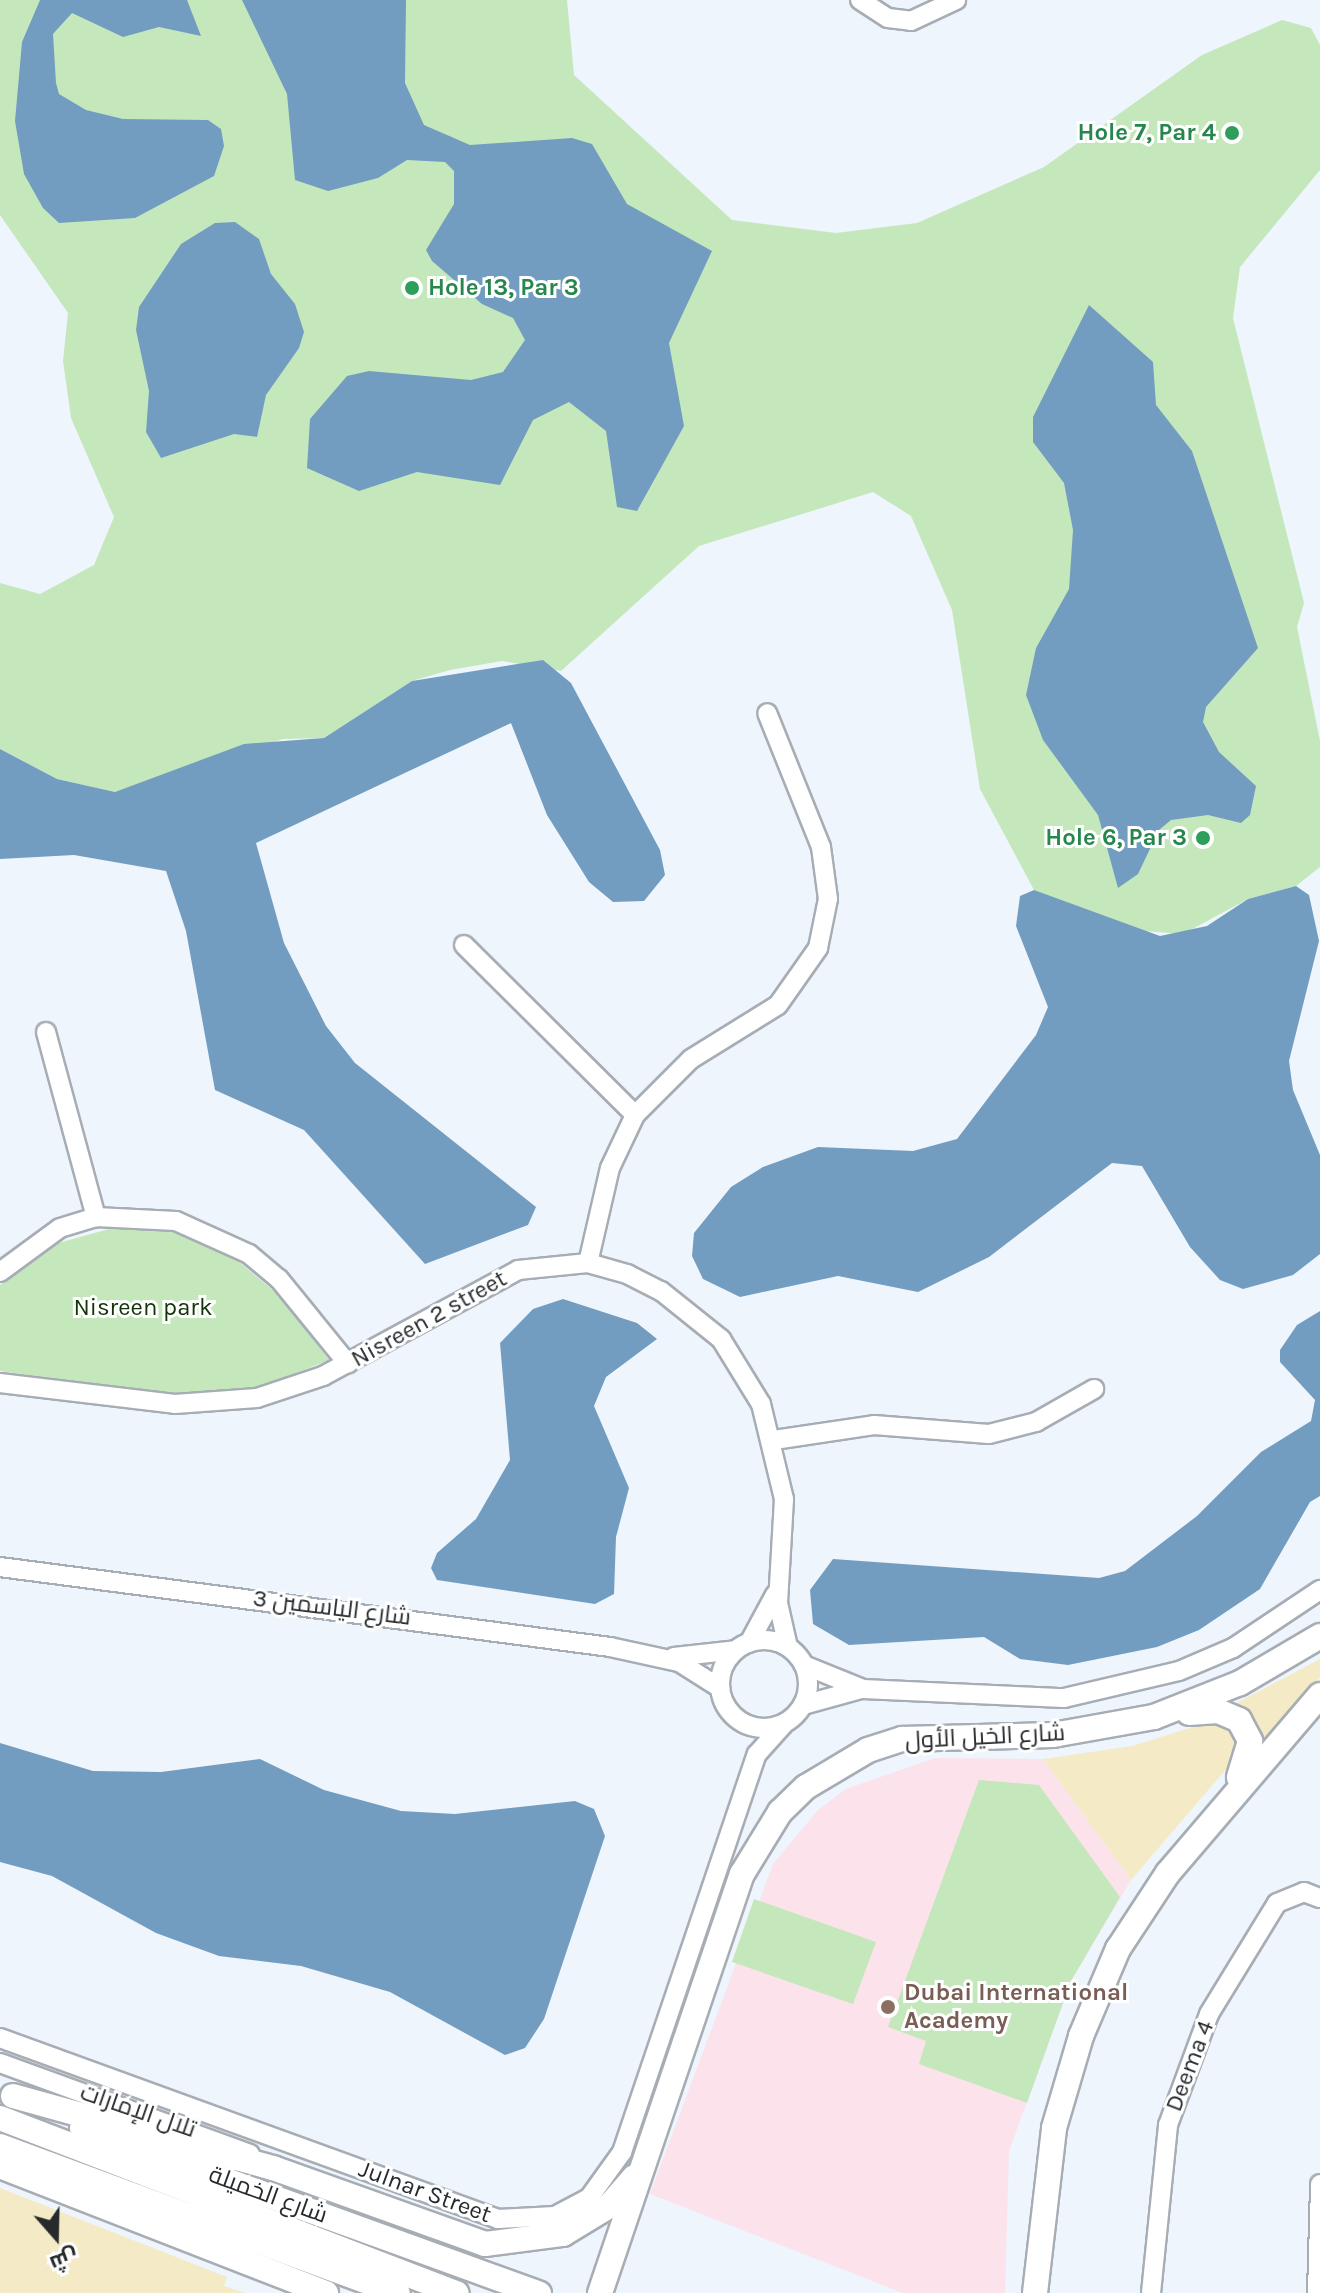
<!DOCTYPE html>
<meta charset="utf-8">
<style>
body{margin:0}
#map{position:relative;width:1320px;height:2293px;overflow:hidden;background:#eef5fc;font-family:Karla,Cairo,sans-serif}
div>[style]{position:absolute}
.education>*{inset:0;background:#fce2eb}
.green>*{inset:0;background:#c4e8bc}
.sand>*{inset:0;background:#f4eac5}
.water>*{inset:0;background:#729dc1}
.roads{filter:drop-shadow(2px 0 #a7adb4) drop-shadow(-2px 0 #a7adb4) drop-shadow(0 2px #a7adb4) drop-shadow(0 -2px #a7adb4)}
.minor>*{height:18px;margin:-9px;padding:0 9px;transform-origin:9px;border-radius:9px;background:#fff}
.minor>.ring{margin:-9px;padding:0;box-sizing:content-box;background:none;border:18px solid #fff;border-radius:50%}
.major>*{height:24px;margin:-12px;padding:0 12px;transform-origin:12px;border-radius:12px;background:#fff}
.dots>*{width:22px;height:22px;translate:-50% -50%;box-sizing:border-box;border:4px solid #fff;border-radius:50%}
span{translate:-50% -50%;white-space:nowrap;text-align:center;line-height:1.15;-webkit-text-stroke:6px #fff;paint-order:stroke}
.leisure-label{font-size:24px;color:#27864d;font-weight:700}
.right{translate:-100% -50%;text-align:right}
.left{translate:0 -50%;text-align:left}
.park-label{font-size:24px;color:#123508}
.street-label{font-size:24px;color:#272a2d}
.education-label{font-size:24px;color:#785e54;font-weight:700}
.north{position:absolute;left:16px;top:2197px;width:80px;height:80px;-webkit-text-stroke:6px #fff;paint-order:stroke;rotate:160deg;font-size:22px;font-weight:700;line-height:32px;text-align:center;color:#272a2d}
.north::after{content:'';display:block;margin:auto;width:28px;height:36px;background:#272a2d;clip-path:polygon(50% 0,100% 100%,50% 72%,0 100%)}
</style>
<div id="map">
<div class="education">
<div style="clip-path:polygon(935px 1758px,1043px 1759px,1131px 1880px,1071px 1981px,1009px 2151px,1005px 2293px,903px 2293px,650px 2194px,773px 1864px,818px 1810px,846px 1789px)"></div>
</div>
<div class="green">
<div style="clip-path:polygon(0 0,567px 0,574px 75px,732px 220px,836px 233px,917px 223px,1044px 167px,1202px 55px,1282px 20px,1311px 28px,1320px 45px,1320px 170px,1240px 267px,1233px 318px,1304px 603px,1297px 627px,1320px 741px,1320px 867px,1296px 886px,1248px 899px,1183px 934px,1130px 930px,1034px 890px,980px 789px,952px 610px,911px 516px,873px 492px,699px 546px,561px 671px,502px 661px,450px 670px,412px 681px,324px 738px,283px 739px,115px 792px,57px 779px,0 749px,0 583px,40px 594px,94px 565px,114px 517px,71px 418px,63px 361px,68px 313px,0 215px)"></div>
<div style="clip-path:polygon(127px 1224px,161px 1226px,226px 1251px,281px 1297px,329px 1360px,259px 1388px,213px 1394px,167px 1395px,0 1371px,0 1285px,55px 1244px)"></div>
<div style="clip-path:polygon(979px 1780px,1039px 1785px,1120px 1897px,1071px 1981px,1027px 2103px,919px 2064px,926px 2041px,888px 2027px)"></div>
<div style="clip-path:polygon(754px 1899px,876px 1942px,853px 2004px,732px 1962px)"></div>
</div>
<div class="sand">
<div style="clip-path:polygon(1320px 1659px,1320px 1677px,1260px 1746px,1254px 1721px,1235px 1704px)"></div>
<div style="clip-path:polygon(1209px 1722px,1226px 1722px,1239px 1737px,1234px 1760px,1131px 1880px,1043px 1759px,1132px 1746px)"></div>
<div style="clip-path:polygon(0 2188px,227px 2277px,224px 2286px,245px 2293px,0 2293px)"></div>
</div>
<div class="water">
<div style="clip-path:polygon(40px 0,187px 0,201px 36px,159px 27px,123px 37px,72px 13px,53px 34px,56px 83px,59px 94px,86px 110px,123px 119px,208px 120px,221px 129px,224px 146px,214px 176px,135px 218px,59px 223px,43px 208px,24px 174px,15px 121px,22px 42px)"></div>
<div style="clip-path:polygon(242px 0,406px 0,405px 83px,424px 125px,470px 145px,572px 138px,592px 144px,627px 204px,712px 251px,669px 343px,684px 426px,637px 511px,617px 507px,606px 431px,569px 402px,533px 420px,500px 485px,417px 472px,359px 491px,307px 468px,310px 419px,347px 376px,369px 371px,471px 380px,503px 372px,525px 340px,513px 318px,482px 304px,432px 261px,426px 250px,454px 204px,454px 171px,445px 162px,407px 160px,378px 178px,328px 191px,295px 180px,287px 94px)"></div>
<div style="clip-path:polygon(235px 222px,259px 239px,271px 274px,295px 304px,304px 332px,299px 348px,266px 395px,257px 437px,234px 434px,161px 458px,146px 432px,149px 391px,136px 330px,139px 307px,181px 244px,215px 223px)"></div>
<div style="clip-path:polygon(1089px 305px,1153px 362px,1156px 405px,1192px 451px,1258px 648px,1206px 707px,1203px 722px,1219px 752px,1256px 786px,1250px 815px,1241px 823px,1208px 815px,1171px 820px,1159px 830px,1138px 874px,1118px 888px,1098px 815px,1043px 740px,1026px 695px,1036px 648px,1069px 589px,1073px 530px,1064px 483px,1033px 442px,1033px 417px)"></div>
<div style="clip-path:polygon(543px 660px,571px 683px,660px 850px,665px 875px,644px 901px,613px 902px,589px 882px,547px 815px,511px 723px,256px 843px,284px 943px,326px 1026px,355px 1063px,536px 1207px,528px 1225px,425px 1264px,304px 1130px,215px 1090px,186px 931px,166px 871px,74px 855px,0 859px,0 749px,57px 779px,115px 792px,244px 744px,324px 738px,412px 681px)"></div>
<div style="clip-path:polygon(1296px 886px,1309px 895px,1319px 941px,1289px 1061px,1293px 1090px,1320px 1155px,1320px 1254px,1293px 1275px,1243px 1289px,1220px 1280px,1190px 1247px,1142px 1166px,1112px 1163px,989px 1257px,918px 1292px,838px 1276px,740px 1297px,703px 1279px,692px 1256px,694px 1233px,731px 1187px,763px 1167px,818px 1147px,913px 1151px,957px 1139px,1036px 1035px,1048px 1007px,1016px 926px,1020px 896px,1034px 890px,1160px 936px,1207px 926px,1248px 899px)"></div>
<div style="clip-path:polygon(563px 1299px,637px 1323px,657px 1339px,606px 1377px,594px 1406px,629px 1488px,616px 1537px,614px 1594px,595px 1604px,437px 1580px,431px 1568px,437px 1553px,476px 1519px,510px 1460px,500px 1343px,533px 1309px)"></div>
<div style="clip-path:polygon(1320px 1311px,1320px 1496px,1310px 1502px,1260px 1589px,1199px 1630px,1157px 1647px,1068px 1665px,1020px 1659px,984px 1637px,849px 1645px,813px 1624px,810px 1590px,833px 1559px,1099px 1578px,1125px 1571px,1197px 1516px,1261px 1452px,1311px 1421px,1315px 1400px,1280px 1362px,1280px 1350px,1297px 1325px)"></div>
<div style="clip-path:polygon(0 1743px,93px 1771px,161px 1772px,260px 1759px,324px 1790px,401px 1811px,455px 1814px,575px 1801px,594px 1809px,605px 1836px,544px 2019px,525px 2048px,505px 2055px,390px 1992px,301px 1966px,219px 1956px,156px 1933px,52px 1876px,0 1862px)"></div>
</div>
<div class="roads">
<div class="minor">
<div style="left:860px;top:0;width:33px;rotate:33deg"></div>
<div style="left:888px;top:18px;width:23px;rotate:7deg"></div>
<div style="left:911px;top:21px;width:50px;rotate:-25deg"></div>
<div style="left:464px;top:945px;width:241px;rotate:44.8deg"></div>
<div style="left:46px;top:1032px;width:192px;rotate:74.9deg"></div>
<div style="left:588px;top:1263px;width:98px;rotate:-77deg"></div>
<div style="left:610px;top:1168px;width:59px;rotate:-64.7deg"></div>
<div style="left:635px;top:1115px;width:79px;rotate:-45deg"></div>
<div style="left:691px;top:1059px;width:102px;rotate:-31.8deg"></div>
<div style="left:778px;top:1005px;width:70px;rotate:-54.9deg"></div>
<div style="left:818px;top:948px;width:50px;rotate:-78.5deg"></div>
<div style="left:828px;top:899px;width:52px;rotate:-97.7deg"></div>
<div style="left:821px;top:847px;width:144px;rotate:-111.9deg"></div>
<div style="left:0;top:1272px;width:74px;rotate:-36.3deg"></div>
<div style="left:60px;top:1228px;width:38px;rotate:-17deg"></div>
<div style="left:96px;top:1217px;width:80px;rotate:2.9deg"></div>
<div style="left:176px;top:1221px;width:80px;rotate:24.3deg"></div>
<div style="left:249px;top:1254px;width:39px;rotate:40deg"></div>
<div style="left:279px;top:1279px;width:109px;rotate:50.9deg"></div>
<div style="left:0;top:1383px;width:176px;rotate:6.8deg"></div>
<div style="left:175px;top:1404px;width:82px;rotate:-4.2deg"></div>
<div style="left:257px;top:1398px;width:70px;rotate:-18.4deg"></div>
<div style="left:323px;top:1376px;width:222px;rotate:-28.5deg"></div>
<div style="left:518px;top:1270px;width:70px;rotate:-5.7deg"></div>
<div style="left:588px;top:1263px;width:41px;rotate:15.8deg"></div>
<div style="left:627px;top:1274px;width:38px;rotate:27deg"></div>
<div style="left:661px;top:1291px;width:77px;rotate:38.7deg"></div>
<div style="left:721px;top:1339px;width:76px;rotate:58.4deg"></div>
<div style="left:761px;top:1404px;width:98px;rotate:76.4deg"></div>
<div style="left:784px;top:1499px;width:104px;rotate:93.3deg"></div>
<div style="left:778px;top:1603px;width:45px;rotate:77.2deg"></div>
<div style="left:774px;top:1440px;width:101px;rotate:-8.5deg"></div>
<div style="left:874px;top:1425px;width:115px;rotate:4.5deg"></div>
<div style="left:989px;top:1434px;width:49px;rotate:-14.3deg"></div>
<div style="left:1036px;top:1422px;width:67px;rotate:-29.6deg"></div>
<div style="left:0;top:1567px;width:615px;rotate:7.47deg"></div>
<div style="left:610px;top:1647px;width:71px;rotate:12.3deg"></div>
<div style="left:679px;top:1662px;width:49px;rotate:32.4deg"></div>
<div class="ring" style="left:720px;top:1640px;width:70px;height:70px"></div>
<div style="left:749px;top:1643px;width:55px;rotate:-61.6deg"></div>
<div style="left:674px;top:1657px;width:62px;rotate:-6.4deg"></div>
<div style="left:804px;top:1665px;width:64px;rotate:22.1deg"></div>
<div style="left:863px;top:1689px;width:201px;rotate:2.6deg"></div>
<div style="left:1064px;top:1698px;width:118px;rotate:-13.2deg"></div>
<div style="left:1179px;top:1671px;width:59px;rotate:-23.1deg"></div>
<div style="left:1233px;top:1648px;width:105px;rotate:-33.7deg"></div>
<div style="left:803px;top:1705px;width:60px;rotate:-15.4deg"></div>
<div style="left:0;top:2038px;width:530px;rotate:19.97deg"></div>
<div style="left:498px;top:2219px;width:57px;rotate:-3deg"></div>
<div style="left:555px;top:2216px;width:38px;rotate:-28deg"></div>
<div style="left:589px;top:2198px;width:57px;rotate:-54.3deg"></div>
<div style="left:622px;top:2152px;width:420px;rotate:-71.3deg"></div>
<div style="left:757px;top:1754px;width:40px;rotate:-48deg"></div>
<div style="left:0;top:2063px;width:266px;rotate:20deg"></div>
<div style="left:1151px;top:2293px;width:169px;rotate:-84.2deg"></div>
<div style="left:1168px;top:2125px;width:118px;rotate:-69.7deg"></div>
<div style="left:1209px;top:2014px;width:130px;rotate:-58.5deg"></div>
<div style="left:1277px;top:1903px;width:29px;rotate:-22deg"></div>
<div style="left:1304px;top:1892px;width:17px;rotate:21deg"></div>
<div style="left:1317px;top:2293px;width:109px;rotate:-88.4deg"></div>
</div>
<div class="major">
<div style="left:1189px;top:1713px;width:29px;rotate:-4deg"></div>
<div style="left:1218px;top:1711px;width:23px;rotate:23deg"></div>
<div style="left:1239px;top:1720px;width:24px;rotate:62deg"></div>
<div style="left:1250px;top:1741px;width:38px;rotate:107deg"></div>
<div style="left:13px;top:2096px;width:270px;rotate:15.5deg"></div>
<div style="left:273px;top:2168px;width:225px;rotate:19.7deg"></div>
<div style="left:485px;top:2244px;width:79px;rotate:-7.3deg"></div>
<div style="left:563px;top:2234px;width:54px;rotate:-31.3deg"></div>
<div style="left:609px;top:2206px;width:38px;rotate:-49deg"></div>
<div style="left:0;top:2118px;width:489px;rotate:21deg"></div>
<div style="left:82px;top:2128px;width:486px;rotate:19.9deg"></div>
<div style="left:0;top:2146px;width:424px;rotate:20.3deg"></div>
<div style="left:0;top:2166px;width:350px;rotate:21.3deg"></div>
<div style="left:600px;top:2293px;width:442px;rotate:-71.3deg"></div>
<div style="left:742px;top:1874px;width:73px;rotate:-58.5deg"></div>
<div style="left:780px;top:1812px;width:36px;rotate:-44deg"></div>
<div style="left:806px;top:1787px;width:72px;rotate:-30.8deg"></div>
<div style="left:868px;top:1750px;width:36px;rotate:-18deg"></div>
<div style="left:902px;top:1739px;width:151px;rotate:-1.5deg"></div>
<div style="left:1053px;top:1735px;width:103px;rotate:-10.1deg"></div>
<div style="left:1154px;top:1717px;width:92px;rotate:-21.6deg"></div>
<div style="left:1240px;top:1683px;width:93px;rotate:-30.4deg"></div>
<div style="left:1035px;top:2293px;width:166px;rotate:-83.4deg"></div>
<div style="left:1054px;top:2128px;width:96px;rotate:-73.6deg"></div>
<div style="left:1081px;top:2036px;width:95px;rotate:-67deg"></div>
<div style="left:1118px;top:1949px;width:91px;rotate:-56.7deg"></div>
<div style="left:1168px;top:1873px;width:234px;rotate:-49.5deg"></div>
</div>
</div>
<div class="dots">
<div style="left:1232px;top:133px;background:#2e9e5b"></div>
<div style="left:412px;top:288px;background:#2e9e5b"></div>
<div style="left:1203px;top:838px;background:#2e9e5b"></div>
<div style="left:888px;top:2007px;background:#8d6e63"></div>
</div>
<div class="leisure-label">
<span class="right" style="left:1216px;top:133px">Hole 7, Par 4</span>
<span class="left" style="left:428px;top:288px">Hole 13, Par 3</span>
<span class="right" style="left:1187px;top:838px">Hole 6, Par 3</span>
</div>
<div class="park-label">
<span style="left:143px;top:1308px">Nisreen park</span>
</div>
<div class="street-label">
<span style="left:429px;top:1319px;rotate:-29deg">Nisreen 2 street</span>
<span style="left:332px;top:1608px;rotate:7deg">شارع الياسمين 3</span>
<span style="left:985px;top:1737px;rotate:-3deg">شارع الخيل الأول</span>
<span style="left:1190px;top:2066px;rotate:-69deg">Deema 4</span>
<span style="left:138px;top:2111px;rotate:19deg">تلال الإمارات</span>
<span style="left:425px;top:2192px;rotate:20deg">Julnar Street</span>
<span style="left:268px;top:2195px;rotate:20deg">شارع الخميلة</span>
</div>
<div class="education-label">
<span class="left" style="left:904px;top:2007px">Dubai International<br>Academy</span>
</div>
<div class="north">ش</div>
</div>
